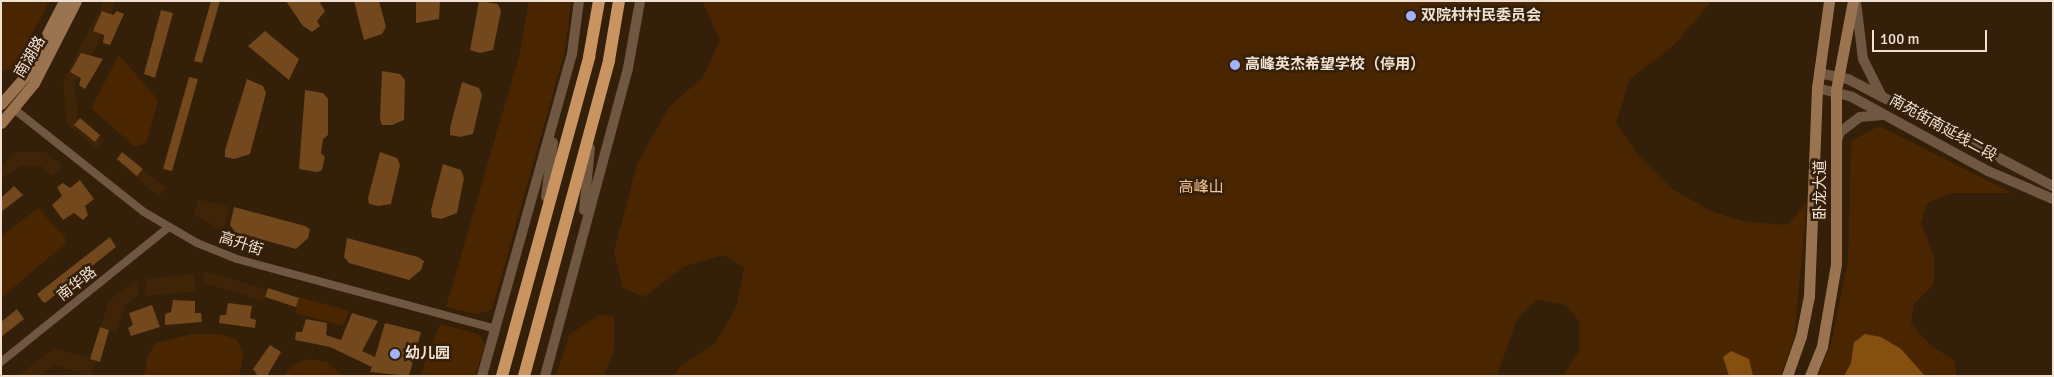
<!DOCTYPE html>
<meta charset="utf-8">
<style>
body{margin:0}
#map{position:relative;width:2054px;height:377px;overflow:hidden;background:#341f09;font-family:Signika,"Noto Sans SC",sans-serif}
div>[style]{position:absolute}
.built>*{inset:0;background:#3f2408}
.green>*{inset:0;background:#492600}
.water>*{inset:0;background:#854f10}
.building>*{inset:0;background:#72481c}
.minor>*{height:8px;margin:-4px;padding:0 4px;transform-origin:4px;border-radius:4px;background:#705742}
.tertiary>*{height:10px;margin:-5px;padding:0 5px;transform-origin:5px;border-radius:5px;background:#705742}
.secondary>*{height:11px;margin:-5.5px;padding:0 5.5px;transform-origin:5.5px;border-radius:5.5px;background:#9a7450}
.trunk>*{height:12px;margin:-6px;padding:0 6px;transform-origin:6px;border-radius:6px;background:#ca9460}
.dots>*{width:14px;height:14px;translate:-50% -50%;box-sizing:border-box;border:2px solid #341f09;border-radius:50%}
span{translate:-50% -50%;white-space:nowrap;text-align:center;line-height:1.15;-webkit-text-stroke:5px #341f09;paint-order:stroke}
.poi-label{font-size:15px;color:#f0e1d4;font-weight:700}
.left{translate:0 -50%;text-align:left}
.street-label{font-size:15px;color:#f0e1d4}
.park-label{font-size:15px;color:#f8c79c}
.frame{position:absolute;inset:0;border:2px solid #f0e1d4;pointer-events:none}
.scale{position:absolute;left:1872px;top:30px;width:115px;height:22px;box-sizing:border-box;border:2px solid #f0e1d4;border-top:0;padding-left:6px;font-size:15px;line-height:18px;white-space:nowrap;color:#f0e1d4;-webkit-text-stroke:4px #341f09;paint-order:stroke}
</style>
<div id="map">
<div class="built">
<div style="clip-path:polygon(104px 1px,116px 1px,111px 14px,102px 11px,95px 27px,93px 30px,103px 35px,90px 58px,70px 72px,79px 77px,74px 84px,78px 119px,74px 125px,94px 142px,100px 137px,104px 140px,98px 149px,67px 124px,63px 81px)"></div>
<div style="clip-path:polygon(17px 152px,45px 152px,62px 165px,53px 176px,41px 166px,21px 166px,1px 178px,1px 167px)"></div>
<div style="clip-path:polygon(118px 156px,117px 160px,137px 176px,144px 170px,166px 188px,159px 197px,115px 160px)"></div>
<div style="clip-path:polygon(198px 199px,229px 207px,223px 231px,194px 215px)"></div>
<div style="clip-path:polygon(209px 272px,267px 290px,264px 301px,204px 283px,203px 273px)"></div>
<div style="clip-path:polygon(193px 274px,197px 291px,146px 296px,146px 279px)"></div>
<div style="clip-path:polygon(137px 279px,139px 294px,125px 305px,117px 332px,101px 327px,109px 300px)"></div>
<div style="clip-path:polygon(53px 348px,96px 360px,91px 376px,54px 365px,41px 376px,18px 376px)"></div>
</div>
<div class="green">
<div style="clip-path:polygon(1px 1px,50px 1px,12px 69px,1px 71px)"></div>
<div style="clip-path:polygon(529px 1px,571px 1px,565px 50px,492px 310px,477px 314px,446px 307px,519px 56px)"></div>
<div style="clip-path:polygon(702px 1px,1712px 1px,1674px 45px,1629px 80px,1616px 123px,1639px 156px,1672px 189px,1711px 211px,1742px 221px,1787px 225px,1807px 202px,1794px 340px,1780px 376px,1563px 376px,1579px 351px,1579px 321px,1566px 305px,1537px 300px,1517px 319px,1497px 376px,674px 376px,680px 366px,715px 343px,736px 307px,744px 268px,724px 255px,685px 266px,644px 297px,623px 288px,614px 252px,637px 164px,669px 107px,703px 77px,720px 40px)"></div>
<div style="clip-path:polygon(119px 55px,158px 100px,147px 142px,140px 146px,134px 146px,91px 108px)"></div>
<div style="clip-path:polygon(1879px 126px,2012px 193px,1953px 193px,1927px 203px,1921px 224px,1934px 256px,1934px 284px,1914px 304px,1911px 323px,1930px 345px,1955px 361px,1956px 376px,1817px 376px,1831px 344px,1848px 261px,1851px 141px)"></div>
<div style="clip-path:polygon(38px 208px,65px 237px,65px 244px,1px 298px,1px 236px)"></div>
<div style="clip-path:polygon(299px 297px,349px 311px,343px 326px,295px 313px)"></div>
<div style="clip-path:polygon(600px 314px,614px 317px,614px 350px,604px 376px,556px 376px,569px 335px)"></div>
<div style="clip-path:polygon(440px 324px,479px 334px,485px 345px,475px 376px,420px 376px)"></div>
<div style="clip-path:polygon(191px 334px,220px 334px,236px 339px,244px 354px,239px 376px,144px 376px,148px 355px,156px 343px)"></div>
<div style="clip-path:polygon(309px 359px,327px 362px,343px 376px,283px 376px,293px 365px)"></div>
</div>
<div class="water">
<div style="clip-path:polygon(1865px 334px,1881px 337px,1901px 349px,1925px 376px,1844px 376px,1851px 363px,1854px 342px)"></div>
<div style="clip-path:polygon(1731px 351px,1749px 359px,1753px 376px,1729px 376px,1723px 357px)"></div>
</div>
<div class="building">
<div style="clip-path:polygon(211px 1px,220px 1px,202px 63px,194px 61px)"></div>
<div style="clip-path:polygon(286px 1px,319px 1px,325px 11px,317px 21px,320px 26px,312px 32px,303px 26px)"></div>
<div style="clip-path:polygon(354px 1px,379px 1px,386px 27px,382px 34px,364px 40px)"></div>
<div style="clip-path:polygon(479px 1px,498px 4px,501px 11px,493px 50px,480px 53px,470px 50px)"></div>
<div style="clip-path:polygon(416px 2px,440px 2px,439px 19px,416px 23px)"></div>
<div style="clip-path:polygon(161px 10px,173px 13px,155px 78px,144px 74px)"></div>
<div style="clip-path:polygon(102px 11px,113px 15px,117px 11px,124px 14px,110px 45px,103px 43px,104px 35px,93px 31px)"></div>
<div style="clip-path:polygon(265px 31px,299px 59px,289px 80px,248px 46px)"></div>
<div style="clip-path:polygon(81px 53px,103px 59px,85px 89px,79px 85px,81px 78px,70px 72px)"></div>
<div style="clip-path:polygon(382px 71px,400px 74px,405px 80px,404px 120px,392px 125px,382px 125px,380px 119px)"></div>
<div style="clip-path:polygon(189px 77px,198px 79px,172px 171px,163px 169px)"></div>
<div style="clip-path:polygon(247px 79px,263px 86px,266px 93px,250px 154px,234px 159px,225px 157px,225px 150px)"></div>
<div style="clip-path:polygon(462px 82px,479px 88px,482px 95px,473px 134px,460px 137px,450px 135px,450px 128px)"></div>
<div style="clip-path:polygon(305px 90px,323px 93px,328px 99px,328px 135px,323px 139px,321px 153px,325px 157px,322px 170px,317px 172px,299px 169px)"></div>
<div style="clip-path:polygon(80px 118px,100px 135px,95px 142px,74px 125px)"></div>
<div style="clip-path:polygon(122px 152px,143px 169px,137px 176px,117px 159px)"></div>
<div style="clip-path:polygon(380px 152px,397px 158px,400px 165px,391px 204px,378px 206px,369px 204px,368px 198px)"></div>
<div style="clip-path:polygon(443px 164px,461px 170px,464px 178px,457px 213px,441px 219px,432px 217px,431px 210px)"></div>
<div style="clip-path:polygon(80px 180px,94px 199px,85px 206px,88px 215px,83px 220px,74px 213px,63px 220px,52px 205px,62px 196px,57px 187px,63px 183px,70px 188px)"></div>
<div style="clip-path:polygon(14px 186px,23px 195px,1px 212px,1px 198px)"></div>
<div style="clip-path:polygon(234px 207px,305px 226px,310px 229px,308px 238px,296px 249px,235px 232px,230px 225px)"></div>
<div style="clip-path:polygon(110px 237px,116px 247px,45px 303px,42px 301px,37px 294px)"></div>
<div style="clip-path:polygon(347px 238px,418px 257px,424px 261px,421px 270px,409px 280px,349px 263px,344px 257px)"></div>
<div style="clip-path:polygon(268px 288px,299px 298px,296px 307px,265px 297px)"></div>
<div style="clip-path:polygon(173px 300px,195px 301px,195px 313px,201px 313px,202px 322px,165px 325px,165px 314px,171px 312px)"></div>
<div style="clip-path:polygon(228px 303px,252px 306px,250px 318px,256px 320px,255px 328px,219px 323px,220px 315px,226px 315px)"></div>
<div style="clip-path:polygon(152px 305px,160px 327px,131px 336px,128px 328px,133px 325px,129px 313px)"></div>
<div style="clip-path:polygon(17px 309px,24px 319px,1px 337px,1px 322px)"></div>
<div style="clip-path:polygon(352px 313px,378px 321px,362px 351px,375px 357px,385px 323px,421px 332px,409px 376px,370px 372px,372px 367px,330px 347px,295px 340px,296px 332px,302px 332px,306px 319px,327px 323px,326px 335px,341px 340px)"></div>
<div style="clip-path:polygon(100px 327px,109px 330px,100px 362px,90px 359px)"></div>
<div style="clip-path:polygon(270px 345px,281px 352px,267px 376px,258px 376px,253px 369px)"></div>
</div>
<div class="minor">
<div style="left:14px;top:109px;width:166px;rotate:38.4deg"></div>
<div style="left:144px;top:212px;width:61px;rotate:30.3deg"></div>
<div style="left:197px;top:243px;width:43px;rotate:21.8deg"></div>
<div style="left:237px;top:259px;width:268px;rotate:15.1deg"></div>
<div style="left:1px;top:362px;width:216px;rotate:-38.8deg"></div>
</div>
<div class="tertiary">
<div style="left:1856px;top:2px;width:57px;rotate:83deg"></div>
<div style="left:1863px;top:59px;width:42px;rotate:63.4deg"></div>
<div style="left:1819px;top:73px;width:30px;rotate:12deg"></div>
<div style="left:1848px;top:79px;width:231px;rotate:27.6deg"></div>
<div style="left:1817px;top:88px;width:36px;rotate:14deg"></div>
<div style="left:1852px;top:97px;width:155px;rotate:28.6deg"></div>
<div style="left:1988px;top:171px;width:71px;rotate:23.3deg"></div>
<div style="left:1837px;top:141px;width:9px;rotate:-72deg"></div>
<div style="left:1840px;top:132px;width:25px;rotate:-37deg"></div>
<div style="left:1860px;top:117px;width:23px;rotate:-5deg"></div>
<div style="left:546px;top:197px;width:55px;rotate:-82.7deg"></div>
<div style="left:584px;top:210px;width:62px;rotate:-84.5deg"></div>
<div style="left:482px;top:376px;width:334px;rotate:-74.4deg"></div>
<div style="left:572px;top:54px;width:53px;rotate:-82.5deg"></div>
<div style="left:545px;top:376px;width:319px;rotate:-74.9deg"></div>
<div style="left:628px;top:68px;width:68px;rotate:-79.8deg"></div>
</div>
<div class="secondary">
<div style="left:1px;top:104px;width:38px;rotate:-49deg"></div>
<div style="left:26px;top:75px;width:83px;rotate:-62.8deg"></div>
<div style="left:1px;top:123px;width:52px;rotate:-50.5deg"></div>
<div style="left:34px;top:83px;width:92px;rotate:-62.9deg"></div>
<div style="left:1787px;top:376px;width:42px;rotate:-70.7deg"></div>
<div style="left:1801px;top:336px;width:41px;rotate:-78.7deg"></div>
<div style="left:1809px;top:296px;width:208px;rotate:-87.8deg"></div>
<div style="left:1817px;top:88px;width:88px;rotate:-82.1deg"></div>
<div style="left:1810px;top:376px;width:32px;rotate:-68deg"></div>
<div style="left:1822px;top:346px;width:83px;rotate:-80.3deg"></div>
<div style="left:1836px;top:264px;width:174px;rotate:-90deg"></div>
<div style="left:1836px;top:90px;width:91px;rotate:-79.2deg"></div>
</div>
<div class="trunk">
<div style="left:502px;top:376px;width:331px;rotate:-74.7deg"></div>
<div style="left:589px;top:57px;width:57px;rotate:-79.9deg"></div>
<div style="left:524px;top:376px;width:327px;rotate:-74.9deg"></div>
<div style="left:609px;top:60px;width:60px;rotate:-80.4deg"></div>
</div>
<div class="dots">
<div style="left:1411px;top:16px;background:#a1b3fd"></div>
<div style="left:1235px;top:65px;background:#a1b3fd"></div>
<div style="left:395px;top:354px;background:#a1b3fd"></div>
</div>
<div class="poi-label">
<span class="left" style="left:1421px;top:16px">双院村村民委员会</span>
<span class="left" style="left:1245px;top:65px">高峰英杰希望学校（停用）</span>
<span class="left" style="left:405px;top:354px">幼儿园</span>
</div>
<div class="street-label">
<span style="left:30px;top:57px;rotate:-59deg">南湖路</span>
<span style="left:1943px;top:128px;rotate:29deg">南苑街南延线二段</span>
<span style="left:1821px;top:190px;rotate:-90deg">卧龙大道</span>
<span style="left:241px;top:244px;rotate:18deg">高升街</span>
<span style="left:77px;top:284px;rotate:-38deg">南华路</span>
</div>
<div class="park-label">
<span style="left:1201px;top:188px">高峰山</span>
</div>
<div class="frame"></div>
<div class="scale">100 m</div>
</div>
